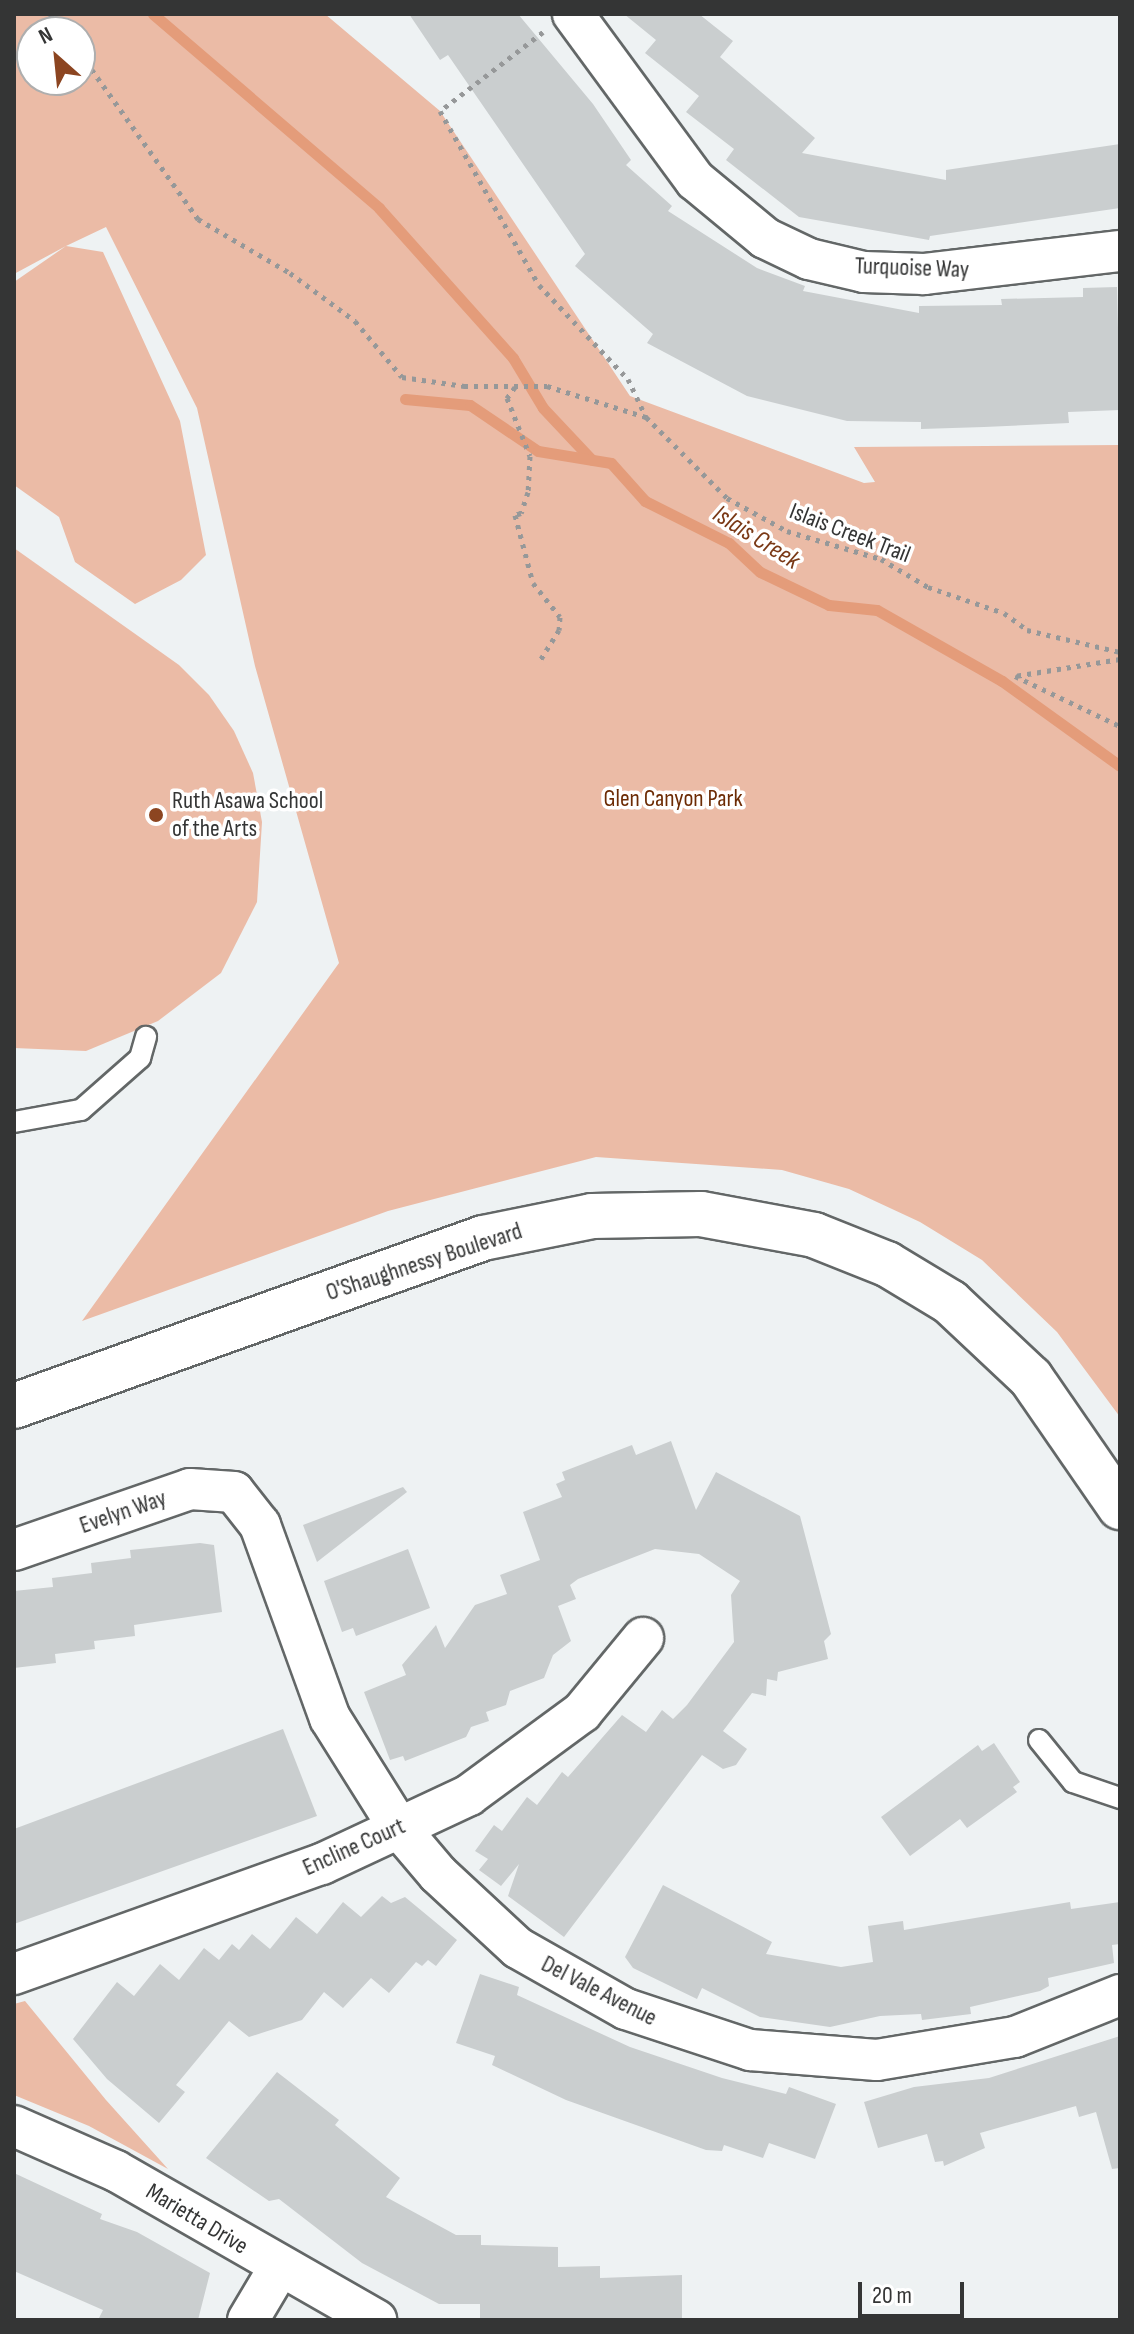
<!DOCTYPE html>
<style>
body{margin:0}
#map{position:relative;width:1134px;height:2334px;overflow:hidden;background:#eef2f3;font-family:"Sofia Sans Condensed",sans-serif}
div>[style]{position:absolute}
.green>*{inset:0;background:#ebbba6}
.stream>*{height:11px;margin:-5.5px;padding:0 5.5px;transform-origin:5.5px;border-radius:5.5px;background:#e49c7a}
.building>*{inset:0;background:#cacecf}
.path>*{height:5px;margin-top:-2.5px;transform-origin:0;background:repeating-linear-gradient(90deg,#969899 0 4px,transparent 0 10px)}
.roads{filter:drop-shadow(2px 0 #636767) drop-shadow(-2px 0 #636767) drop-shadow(0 2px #636767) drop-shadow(0 -2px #636767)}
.service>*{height:20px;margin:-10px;padding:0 10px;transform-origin:10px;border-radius:10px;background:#fff}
.minor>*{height:40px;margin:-20px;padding:0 20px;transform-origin:20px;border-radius:20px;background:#fff}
.secondary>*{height:44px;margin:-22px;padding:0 22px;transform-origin:22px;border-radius:22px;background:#fff}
.dots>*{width:22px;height:22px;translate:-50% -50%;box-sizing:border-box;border:4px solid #fff;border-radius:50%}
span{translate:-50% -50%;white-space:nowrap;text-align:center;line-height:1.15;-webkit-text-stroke:7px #fff;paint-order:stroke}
.street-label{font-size:24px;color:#343535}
.park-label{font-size:24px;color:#6c2b04}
.poi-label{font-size:24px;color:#343535}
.left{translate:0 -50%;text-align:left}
.water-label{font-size:26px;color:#7a3916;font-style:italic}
.frame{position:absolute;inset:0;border:16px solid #343535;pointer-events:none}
.north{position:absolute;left:16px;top:16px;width:80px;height:80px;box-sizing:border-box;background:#fff;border:2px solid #aeaeae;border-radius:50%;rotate:333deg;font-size:22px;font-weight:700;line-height:32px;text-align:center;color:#343535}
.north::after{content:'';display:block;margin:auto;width:28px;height:36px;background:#8c4521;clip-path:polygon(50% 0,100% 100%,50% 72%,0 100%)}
.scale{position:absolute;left:858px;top:2282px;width:106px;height:36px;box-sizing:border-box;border:4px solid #343535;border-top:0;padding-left:10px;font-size:24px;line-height:28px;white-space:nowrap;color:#343535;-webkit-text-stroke:6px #fff;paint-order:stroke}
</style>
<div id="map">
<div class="green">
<div style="clip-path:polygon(evenodd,14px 14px,325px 14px,440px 111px,630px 396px,864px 483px,875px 482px,854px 447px,1120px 445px,1120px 1417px,1057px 1332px,982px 1260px,920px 1222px,849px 1189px,782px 1170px,596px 1157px,388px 1211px,82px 1321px,339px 963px,255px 666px,197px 408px,106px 227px,66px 246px,103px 252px,180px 421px,206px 555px,181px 580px,135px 604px,75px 562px,59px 517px,14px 485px,14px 282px,66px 246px,14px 274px,14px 14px,80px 32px,80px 80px,32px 80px,32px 32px,80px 32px)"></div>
<div style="clip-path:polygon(14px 548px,179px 665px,209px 695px,234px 731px,253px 773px,262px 822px,257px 902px,221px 973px,158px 1021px,86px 1051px,14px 1048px)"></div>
<div style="clip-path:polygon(25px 2001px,106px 2100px,168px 2169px,89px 2126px,14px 2095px,14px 2004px)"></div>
</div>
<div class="stream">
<div style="left:153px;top:14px;width:298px;rotate:40.6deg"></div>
<div style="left:379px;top:208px;width:201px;rotate:48.2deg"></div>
<div style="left:513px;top:358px;width:58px;rotate:59deg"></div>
<div style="left:543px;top:408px;width:71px;rotate:46.7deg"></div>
<div style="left:405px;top:399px;width:65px;rotate:5.3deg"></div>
<div style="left:470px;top:405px;width:82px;rotate:34.1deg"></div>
<div style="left:538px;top:451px;width:74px;rotate:9.3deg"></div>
<div style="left:611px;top:463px;width:51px;rotate:48.2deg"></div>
<div style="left:645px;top:501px;width:94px;rotate:26.6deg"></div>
<div style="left:729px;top:543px;width:42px;rotate:43.1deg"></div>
<div style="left:760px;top:572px;width:76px;rotate:25.6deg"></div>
<div style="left:829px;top:605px;width:48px;rotate:5.9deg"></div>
<div style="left:877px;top:610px;width:144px;rotate:29.6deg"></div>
<div style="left:1002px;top:681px;width:145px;rotate:35.8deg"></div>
</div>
<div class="building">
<div style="clip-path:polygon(409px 14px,518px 14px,593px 104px,631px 160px,626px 165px,672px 206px,668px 211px,757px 268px,805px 286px,803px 291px,919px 313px,919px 306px,1002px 305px,1001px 299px,1083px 297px,1083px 288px,1117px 287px,1120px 410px,1068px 412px,1069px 423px,984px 427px,921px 429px,921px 422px,847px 421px,747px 396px,647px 343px,653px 334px,575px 266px,585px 254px,448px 55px,440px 60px)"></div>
<div style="clip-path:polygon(624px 14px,699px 14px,714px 26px,733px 41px,720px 57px,815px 138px,802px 153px,946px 180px,946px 170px,1120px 144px,1120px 208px,930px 236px,929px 240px,799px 217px,726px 160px,734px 149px,686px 112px,699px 96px,645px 53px,656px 40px)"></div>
<div style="clip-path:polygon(671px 1441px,696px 1510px,716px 1472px,800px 1516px,831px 1634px,824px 1641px,828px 1659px,778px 1672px,777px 1681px,767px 1679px,766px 1696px,752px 1693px,723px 1731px,747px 1749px,736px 1765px,723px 1769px,702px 1755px,564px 1937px,508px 1896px,519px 1864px,501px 1886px,479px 1870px,488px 1859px,475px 1851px,494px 1825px,502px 1831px,527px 1797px,537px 1805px,562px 1772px,568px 1777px,622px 1715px,646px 1732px,662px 1710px,673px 1719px,687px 1705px,734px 1642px,731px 1595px,740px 1581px,699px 1554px,655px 1549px,578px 1579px,570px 1585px,576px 1599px,558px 1606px,571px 1641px,553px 1655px,544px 1678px,510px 1691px,506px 1705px,486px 1712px,489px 1721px,471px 1727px,466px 1737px,405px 1761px,403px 1756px,390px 1760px,364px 1692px,406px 1675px,402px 1665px,436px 1625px,445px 1648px,475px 1605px,507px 1594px,500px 1575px,540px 1560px,523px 1512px,562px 1497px,556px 1484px,565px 1480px,562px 1472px,632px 1445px,636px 1455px)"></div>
<div style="clip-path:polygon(403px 1487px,407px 1492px,317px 1562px,303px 1525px)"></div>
<div style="clip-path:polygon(200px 1543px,214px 1545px,222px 1612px,134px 1625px,135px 1636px,94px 1641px,95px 1649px,55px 1654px,56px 1663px,14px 1668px,14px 1591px,53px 1587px,52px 1578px,92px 1573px,91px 1563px,131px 1558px,130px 1550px)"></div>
<div style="clip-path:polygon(408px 1549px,430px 1608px,356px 1636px,353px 1628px,342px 1632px,324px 1581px)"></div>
<div style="clip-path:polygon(283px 1729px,317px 1816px,14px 1924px,14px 1829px)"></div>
<div style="clip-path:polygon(994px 1743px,1020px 1782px,1013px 1787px,1017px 1792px,967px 1828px,960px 1819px,910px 1856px,881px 1817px,978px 1745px,982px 1751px)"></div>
<div style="clip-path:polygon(663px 1885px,772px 1942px,766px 1954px,841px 1967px,873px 1962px,868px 1926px,903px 1921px,904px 1930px,1070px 1902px,1071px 1909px,1120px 1902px,1120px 1944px,1112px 1945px,1114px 1963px,1048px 1978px,1049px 1986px,1040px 1991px,970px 2007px,971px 2014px,922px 2020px,921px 2014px,880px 2016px,830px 2027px,760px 2017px,702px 1988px,697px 1999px,633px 1968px,625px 1957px)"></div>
<div style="clip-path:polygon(382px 1896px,391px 1903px,405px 1897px,457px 1940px,436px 1966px,428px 1960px,422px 1966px,416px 1962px,389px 1993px,371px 1978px,343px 2008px,324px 1992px,302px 2020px,249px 2037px,229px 2021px,176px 2085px,185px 2092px,159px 2123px,107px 2079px,73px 2039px,117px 1982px,134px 1996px,160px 1964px,179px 1980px,204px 1948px,219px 1960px,232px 1944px,239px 1950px,252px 1934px,270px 1949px,296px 1917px,317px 1934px,343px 1902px,361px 1917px)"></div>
<div style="clip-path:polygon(480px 1974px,519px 1987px,517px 1995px,630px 2047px,722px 2078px,786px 2094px,789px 2087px,836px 2104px,815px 2159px,769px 2143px,763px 2158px,724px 2145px,722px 2151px,706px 2150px,566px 2100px,492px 2065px,495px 2056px,456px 2043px)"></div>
<div style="clip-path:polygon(1120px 2036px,1120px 2168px,1112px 2169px,1096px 2112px,1079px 2117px,1076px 2106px,980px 2133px,985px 2148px,944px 2166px,943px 2161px,935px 2162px,927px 2134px,878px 2148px,864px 2102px,914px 2087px,989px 2078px)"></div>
<div style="clip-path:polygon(277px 2072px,339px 2120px,335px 2125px,400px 2178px,386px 2197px,456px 2235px,481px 2235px,481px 2245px,558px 2247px,558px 2267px,600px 2266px,600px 2278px,682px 2275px,682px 2320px,480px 2320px,480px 2304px,439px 2304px,362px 2263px,279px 2199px,269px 2201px,206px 2158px)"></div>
<div style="clip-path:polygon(14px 2173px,102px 2214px,100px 2219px,137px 2232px,210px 2273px,198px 2320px,98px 2320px,103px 2310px,14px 2271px)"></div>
</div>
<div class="path">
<div style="left:50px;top:14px;width:23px;rotate:50deg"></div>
<div style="left:543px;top:32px;width:130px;rotate:142.5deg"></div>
<div style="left:440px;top:111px;width:200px;rotate:60.4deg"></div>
<div style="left:539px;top:285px;width:129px;rotate:46.6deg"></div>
<div style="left:628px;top:379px;width:42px;rotate:64.7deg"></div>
<div style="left:80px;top:53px;width:204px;rotate:54.6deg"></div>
<div style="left:198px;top:219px;width:107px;rotate:30.4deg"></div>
<div style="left:290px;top:273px;width:81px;rotate:36.4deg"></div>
<div style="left:355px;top:321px;width:73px;rotate:50deg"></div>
<div style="left:402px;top:377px;width:63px;rotate:8.3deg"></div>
<div style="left:464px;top:386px;width:83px"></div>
<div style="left:547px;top:386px;width:104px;rotate:17.4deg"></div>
<div style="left:646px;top:417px;width:115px;rotate:45deg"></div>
<div style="left:727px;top:498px;width:68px;rotate:28.8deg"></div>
<div style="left:787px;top:531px;width:98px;rotate:16.6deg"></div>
<div style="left:881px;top:559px;width:55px;rotate:30.8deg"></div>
<div style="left:928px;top:587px;width:80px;rotate:18.9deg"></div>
<div style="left:1004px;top:613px;width:29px;rotate:36deg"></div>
<div style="left:1027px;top:630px;width:96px;rotate:13.3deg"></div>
<div style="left:515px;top:387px;width:14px;rotate:126deg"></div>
<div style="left:507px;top:398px;width:62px;rotate:68.4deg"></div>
<div style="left:530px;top:456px;width:36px;rotate:93deg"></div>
<div style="left:528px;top:492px;width:22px;rotate:108deg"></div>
<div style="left:521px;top:513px;width:6px;rotate:162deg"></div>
<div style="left:515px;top:515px;width:70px;rotate:75.2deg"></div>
<div style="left:533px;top:583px;width:43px;rotate:51.5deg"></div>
<div style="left:560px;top:617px;width:13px;rotate:94deg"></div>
<div style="left:559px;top:630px;width:39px;rotate:122deg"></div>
<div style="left:1120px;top:659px;width:106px;rotate:170.8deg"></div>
<div style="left:1015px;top:676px;width:116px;rotate:25.5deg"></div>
</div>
<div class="roads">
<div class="service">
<div style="left:14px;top:1122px;width:68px;rotate:-10.2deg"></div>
<div style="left:81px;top:1110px;width:79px;rotate:-41.4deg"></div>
<div style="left:140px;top:1058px;width:22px;rotate:-74deg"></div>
<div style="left:1039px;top:1740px;width:54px;rotate:51deg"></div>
<div style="left:1073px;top:1782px;width:50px;rotate:18.8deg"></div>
</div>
<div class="minor">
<div style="left:573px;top:14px;width:206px;rotate:53.7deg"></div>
<div style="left:695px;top:180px;width:91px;rotate:39.6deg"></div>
<div style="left:765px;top:238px;width:49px;rotate:25.5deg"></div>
<div style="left:809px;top:259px;width:57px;rotate:13.3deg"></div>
<div style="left:864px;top:272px;width:60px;rotate:1.9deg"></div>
<div style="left:924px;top:274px;width:197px;rotate:-6.7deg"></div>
<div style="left:14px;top:1550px;width:186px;rotate:-19.1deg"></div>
<div style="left:190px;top:1489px;width:44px;rotate:3.9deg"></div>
<div style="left:234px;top:1492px;width:42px;rotate:51.8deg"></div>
<div style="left:260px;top:1525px;width:205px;rotate:70.1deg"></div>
<div style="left:330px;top:1718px;width:130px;rotate:57.9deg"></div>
<div style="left:399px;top:1828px;width:60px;rotate:49.7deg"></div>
<div style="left:438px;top:1874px;width:109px;rotate:42.8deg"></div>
<div style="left:518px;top:1948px;width:124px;rotate:29.5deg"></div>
<div style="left:626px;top:2009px;width:131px;rotate:18.3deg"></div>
<div style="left:750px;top:2050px;width:127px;rotate:4.5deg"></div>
<div style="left:877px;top:2060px;width:140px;rotate:-9.5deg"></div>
<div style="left:1015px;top:2037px;width:113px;rotate:-21.8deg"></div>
<div style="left:14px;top:1974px;width:327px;rotate:-19.7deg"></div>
<div style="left:322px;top:1864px;width:162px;rotate:-25.1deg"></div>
<div style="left:469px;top:1795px;width:140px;rotate:-36.3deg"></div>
<div style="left:582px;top:1712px;width:96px;rotate:-50.5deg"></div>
<div style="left:14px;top:2126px;width:111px;rotate:23.8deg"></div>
<div style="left:116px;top:2171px;width:300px;rotate:29.8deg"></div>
<div style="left:248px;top:2320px;width:61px;rotate:-59.2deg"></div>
</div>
<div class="secondary">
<div style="left:14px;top:1406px;width:498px;rotate:-19.7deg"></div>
<div style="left:483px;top:1238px;width:111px;rotate:-11.4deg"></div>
<div style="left:592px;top:1216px;width:109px;rotate:-1.1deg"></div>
<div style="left:701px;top:1214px;width:115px;rotate:10.5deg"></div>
<div style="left:814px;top:1235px;width:79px;rotate:21.7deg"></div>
<div style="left:887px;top:1264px;width:74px;rotate:31.1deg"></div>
<div style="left:950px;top:1302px;width:111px;rotate:43.2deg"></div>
<div style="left:1031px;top:1378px;width:157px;rotate:55.4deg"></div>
</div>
</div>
<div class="dots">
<div style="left:156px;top:815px;background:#8c4521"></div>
</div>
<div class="street-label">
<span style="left:912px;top:268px;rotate:2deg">Turquoise Way</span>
<span style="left:850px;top:533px;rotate:21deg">Islais Creek Trail</span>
<span style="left:424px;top:1262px;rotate:-18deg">O'Shaughnessy Boulevard</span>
<span style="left:123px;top:1512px;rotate:-19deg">Evelyn Way</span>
<span style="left:354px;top:1847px;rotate:-24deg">Encline Court</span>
<span style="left:599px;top:1991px;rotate:27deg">Del Vale Avenue</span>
<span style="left:197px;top:2219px;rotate:31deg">Marietta Drive</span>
</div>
<div class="park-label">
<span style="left:673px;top:799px">Glen Canyon Park</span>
</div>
<div class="poi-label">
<span class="left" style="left:172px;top:815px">Ruth Asawa School<br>of the Arts</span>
</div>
<div class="water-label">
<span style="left:756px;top:538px;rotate:32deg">Islais Creek</span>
</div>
<div class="frame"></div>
<div class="north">N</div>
<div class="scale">20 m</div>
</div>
